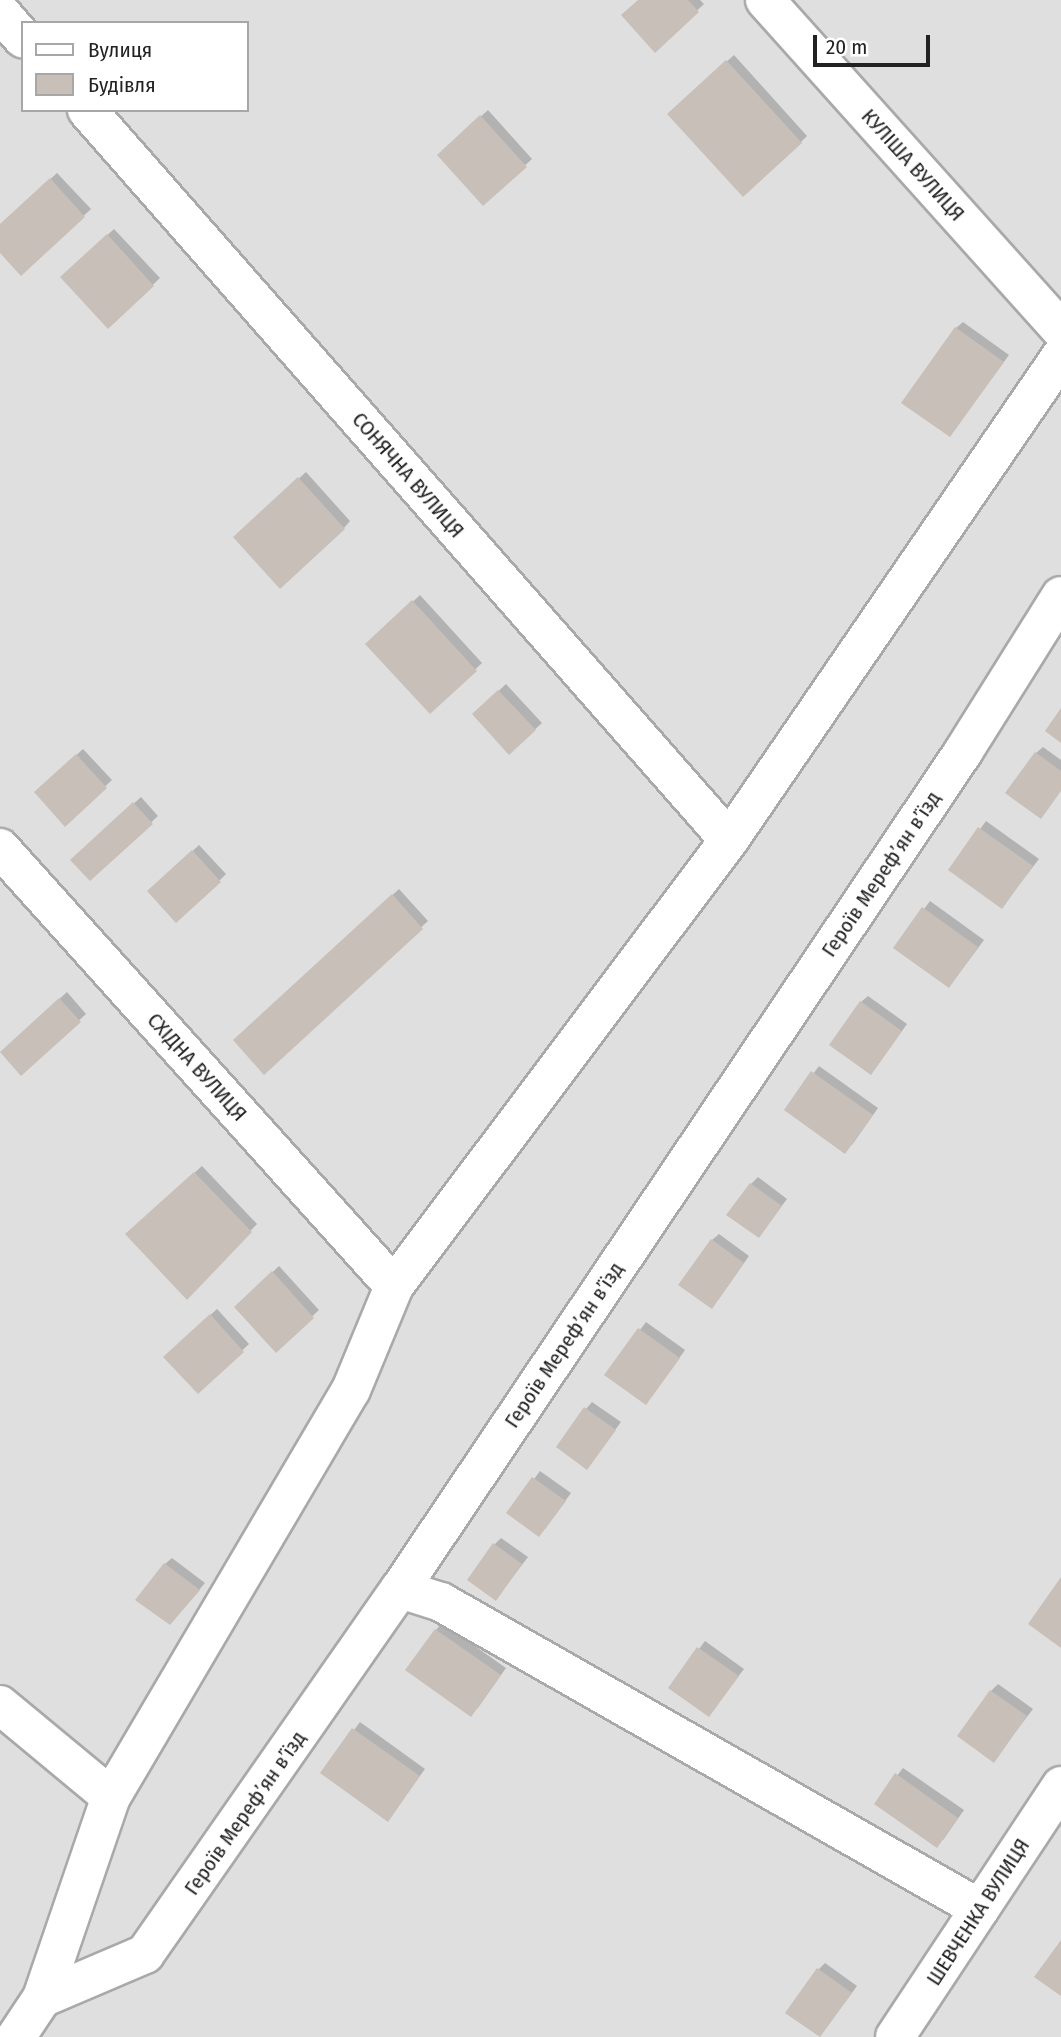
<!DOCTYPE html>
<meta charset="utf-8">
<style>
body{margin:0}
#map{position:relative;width:1061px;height:2037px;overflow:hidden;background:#f2efe9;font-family:"Fira Sans Condensed",sans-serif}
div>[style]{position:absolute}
.residential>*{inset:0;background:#e0dfdf}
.shadow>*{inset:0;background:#0003}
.building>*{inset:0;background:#c7bfb8}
.roads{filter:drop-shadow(2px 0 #a9a9a9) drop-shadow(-2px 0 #a9a9a9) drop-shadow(0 2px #a9a9a9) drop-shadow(0 -2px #a9a9a9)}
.minor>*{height:38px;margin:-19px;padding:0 19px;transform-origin:19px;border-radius:19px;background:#fff}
span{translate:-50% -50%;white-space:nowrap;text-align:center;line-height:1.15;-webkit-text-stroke:6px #fff;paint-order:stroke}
.street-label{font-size:21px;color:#222}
.legend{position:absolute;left:21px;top:21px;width:228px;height:91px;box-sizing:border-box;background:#fff;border:2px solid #a7a7a7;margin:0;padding:9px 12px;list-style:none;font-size:21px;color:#222}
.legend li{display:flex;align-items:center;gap:14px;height:35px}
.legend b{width:35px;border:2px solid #a7a7a7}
.scale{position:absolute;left:813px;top:35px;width:117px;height:32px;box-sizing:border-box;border:4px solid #222;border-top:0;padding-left:9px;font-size:21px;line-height:24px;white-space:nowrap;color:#222;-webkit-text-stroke:5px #fff;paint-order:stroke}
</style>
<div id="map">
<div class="residential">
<div style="clip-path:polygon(evenodd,0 0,1061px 0,1061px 2037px,0 2037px,0 0,23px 23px,247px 23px,247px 110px,23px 110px,23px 23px)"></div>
</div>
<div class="shadow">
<div style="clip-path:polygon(640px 0,700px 0,704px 4px,655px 50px)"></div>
<div style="clip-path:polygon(734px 55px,807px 136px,801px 142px,676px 108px)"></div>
<div style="clip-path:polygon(488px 110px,532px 159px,483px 204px,439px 155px)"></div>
<div style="clip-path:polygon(57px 173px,91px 209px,21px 274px,0 251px,0 226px)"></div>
<div style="clip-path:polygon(114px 229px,160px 278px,108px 327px,69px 271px)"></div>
<div style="clip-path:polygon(963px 322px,1009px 355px,950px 435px,956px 328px)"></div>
<div style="clip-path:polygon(306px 472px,350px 521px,344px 528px,235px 537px)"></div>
<div style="clip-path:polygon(420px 595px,482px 663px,430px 712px,368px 644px)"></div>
<div style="clip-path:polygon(506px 684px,542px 723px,509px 753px,474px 714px)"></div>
<div style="clip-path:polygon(1043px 747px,1061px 760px,1061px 791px,1036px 753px)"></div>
<div style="clip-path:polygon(83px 749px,112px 780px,65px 824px,43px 786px)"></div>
<div style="clip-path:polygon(141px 797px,158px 816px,90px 879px,79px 853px)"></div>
<div style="clip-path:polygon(986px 821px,1039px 859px,1002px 907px,950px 870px)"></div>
<div style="clip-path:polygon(199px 845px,226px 874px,219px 881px,150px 891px)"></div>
<div style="clip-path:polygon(399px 889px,428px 921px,264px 1073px,242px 1034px)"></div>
<div style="clip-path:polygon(930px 901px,984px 940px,955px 979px,896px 947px)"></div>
<div style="clip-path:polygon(67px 992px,86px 1014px,21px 1074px,8px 1046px)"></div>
<div style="clip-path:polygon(868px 996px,907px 1024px,877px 1066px,861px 1002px)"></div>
<div style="clip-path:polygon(819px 1066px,878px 1108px,852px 1145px,787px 1109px)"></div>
<div style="clip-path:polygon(202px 1166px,257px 1224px,187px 1297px,134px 1227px)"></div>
<div style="clip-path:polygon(758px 1177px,787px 1199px,759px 1236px,751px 1184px)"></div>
<div style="clip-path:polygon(719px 1234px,749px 1256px,718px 1300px,712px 1240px)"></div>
<div style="clip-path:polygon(279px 1266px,319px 1310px,276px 1350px,236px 1307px)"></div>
<div style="clip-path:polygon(217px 1309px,249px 1344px,198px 1392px,165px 1357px)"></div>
<div style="clip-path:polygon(646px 1322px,685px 1350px,652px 1396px,606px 1375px)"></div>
<div style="clip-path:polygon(592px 1402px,621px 1422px,587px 1468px,586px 1409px)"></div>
<div style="clip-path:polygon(540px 1471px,571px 1493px,545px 1529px,509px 1513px)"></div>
<div style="clip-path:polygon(501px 1538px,528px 1557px,496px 1599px,495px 1544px)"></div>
<div style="clip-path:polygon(172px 1558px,205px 1583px,177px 1616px,165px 1564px)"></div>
<div style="clip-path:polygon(442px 1623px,506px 1668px,477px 1709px,436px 1630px)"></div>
<div style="clip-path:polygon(705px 1641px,744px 1669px,709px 1715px,671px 1687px)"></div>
<div style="clip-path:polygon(998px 1684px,1033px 1709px,994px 1760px,991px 1691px)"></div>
<div style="clip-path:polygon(360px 1722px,425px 1769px,388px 1819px,323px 1772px)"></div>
<div style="clip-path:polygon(903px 1768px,964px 1810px,943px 1840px,876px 1803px)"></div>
<div style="clip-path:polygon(825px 1963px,857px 1986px,820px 2036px,819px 1969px)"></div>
</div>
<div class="building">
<div style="clip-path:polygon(638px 0,688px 0,699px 12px,655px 53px,621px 15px)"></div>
<div style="clip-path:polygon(726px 60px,802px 143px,743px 197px,667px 114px)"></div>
<div style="clip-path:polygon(480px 115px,527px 167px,483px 206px,437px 155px)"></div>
<div style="clip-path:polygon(50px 178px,85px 217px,21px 276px,0 253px,0 224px)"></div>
<div style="clip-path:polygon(107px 234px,154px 286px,108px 329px,60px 277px)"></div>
<div style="clip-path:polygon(955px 327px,1004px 362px,950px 437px,901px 403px)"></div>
<div style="clip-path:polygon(298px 477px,345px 529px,280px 589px,233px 537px)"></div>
<div style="clip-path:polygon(412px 600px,477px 671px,430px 714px,365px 644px)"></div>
<div style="clip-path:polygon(498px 690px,536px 730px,509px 755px,472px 714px)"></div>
<div style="clip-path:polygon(1061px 708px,1061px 743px,1045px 731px)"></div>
<div style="clip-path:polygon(1035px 752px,1061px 771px,1061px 791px,1041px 819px,1005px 793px)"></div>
<div style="clip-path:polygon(76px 754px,107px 788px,65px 827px,34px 792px)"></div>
<div style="clip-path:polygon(133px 802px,153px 824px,90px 881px,70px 860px)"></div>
<div style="clip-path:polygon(978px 827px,1033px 866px,1002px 909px,948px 870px)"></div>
<div style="clip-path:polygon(192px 850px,221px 882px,176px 923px,147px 891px)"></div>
<div style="clip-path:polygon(392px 894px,423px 929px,264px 1075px,233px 1040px)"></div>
<div style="clip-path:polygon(922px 907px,978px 947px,949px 988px,893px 948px)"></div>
<div style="clip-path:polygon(59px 998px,81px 1022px,21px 1076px,0 1052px)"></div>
<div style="clip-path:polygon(860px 1001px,902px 1031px,871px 1075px,829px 1045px)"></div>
<div style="clip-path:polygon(811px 1071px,873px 1115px,845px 1154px,784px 1110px)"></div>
<div style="clip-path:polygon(194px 1172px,252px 1232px,187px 1300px,125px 1234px)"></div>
<div style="clip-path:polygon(750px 1183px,782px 1206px,759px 1238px,726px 1215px)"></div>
<div style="clip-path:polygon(711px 1239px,744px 1263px,712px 1309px,678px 1285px)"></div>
<div style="clip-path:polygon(272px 1271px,314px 1318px,276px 1353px,234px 1307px)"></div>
<div style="clip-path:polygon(210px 1314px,244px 1352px,198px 1394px,163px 1357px)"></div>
<div style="clip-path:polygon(638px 1328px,680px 1358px,646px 1405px,604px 1375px)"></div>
<div style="clip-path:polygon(584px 1407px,616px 1430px,587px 1470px,556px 1447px)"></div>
<div style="clip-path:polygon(532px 1477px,566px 1501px,539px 1537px,506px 1513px)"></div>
<div style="clip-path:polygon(493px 1543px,522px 1564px,496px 1601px,467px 1580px)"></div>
<div style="clip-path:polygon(164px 1563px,200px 1590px,170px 1625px,135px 1600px)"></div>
<div style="clip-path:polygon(1061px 1577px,1061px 1648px,1028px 1624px)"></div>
<div style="clip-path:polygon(435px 1629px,501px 1675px,471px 1717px,405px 1670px)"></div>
<div style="clip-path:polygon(697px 1647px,739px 1676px,709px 1717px,668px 1688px)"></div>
<div style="clip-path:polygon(990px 1690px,1027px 1716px,994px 1763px,957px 1736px)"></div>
<div style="clip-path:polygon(352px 1728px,420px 1776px,388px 1822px,320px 1773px)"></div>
<div style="clip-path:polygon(895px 1773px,958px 1818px,937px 1848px,874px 1804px)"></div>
<div style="clip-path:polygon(1061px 1940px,1061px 1996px,1034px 1977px)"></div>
<div style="clip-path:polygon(817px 1968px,852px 1993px,820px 2037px,785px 2013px)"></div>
</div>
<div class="roads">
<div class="minor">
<div style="left:765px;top:0;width:443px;rotate:48.1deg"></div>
<div style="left:0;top:12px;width:35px;rotate:49deg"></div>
<div style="left:87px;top:110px;width:972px;rotate:48.67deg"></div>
<div style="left:0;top:848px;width:589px;rotate:48.03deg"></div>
<div style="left:400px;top:1589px;width:43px;rotate:17.6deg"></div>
<div style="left:441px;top:1602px;width:620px;rotate:29.66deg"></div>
<div style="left:0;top:1705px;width:144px;rotate:39.7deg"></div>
<div style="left:42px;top:1998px;width:213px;rotate:-71.1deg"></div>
<div style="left:111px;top:1797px;width:472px;rotate:-59.5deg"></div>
<div style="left:351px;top:1390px;width:113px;rotate:-67.5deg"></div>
<div style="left:394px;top:1286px;width:558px;rotate:-53.09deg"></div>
<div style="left:729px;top:840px;width:587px;rotate:-55.55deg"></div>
<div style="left:16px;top:2037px;width:47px;rotate:-56.3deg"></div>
<div style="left:42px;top:1998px;width:112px;rotate:-23.1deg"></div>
<div style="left:145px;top:1954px;width:445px;rotate:-55.1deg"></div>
<div style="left:400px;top:1589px;width:1009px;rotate:-56.07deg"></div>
<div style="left:963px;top:752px;width:184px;rotate:-57.9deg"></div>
<div style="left:895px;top:2037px;width:301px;rotate:-56.5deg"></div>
</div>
</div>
<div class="street-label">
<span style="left:913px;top:165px;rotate:48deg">КУЛІША ВУЛИЦЯ</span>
<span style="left:408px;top:475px;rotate:49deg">СОНЯЧНА ВУЛИЦЯ</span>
<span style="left:881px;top:874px;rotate:-56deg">Героїв Мерефʼян вʼїзд</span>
<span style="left:197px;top:1067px;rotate:48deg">СХІДНА ВУЛИЦЯ</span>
<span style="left:564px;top:1345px;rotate:-56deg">Героїв Мерефʼян вʼїзд</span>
<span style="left:245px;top:1813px;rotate:-55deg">Героїв Мерефʼян вʼїзд</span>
<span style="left:978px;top:1912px;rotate:-57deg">ШЕВЧЕНКА ВУЛИЦЯ</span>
</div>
<ul class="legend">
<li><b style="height:9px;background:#fff"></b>Вулиця</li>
<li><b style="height:19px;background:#c7bfb8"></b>Будівля</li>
</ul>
<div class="scale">20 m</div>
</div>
